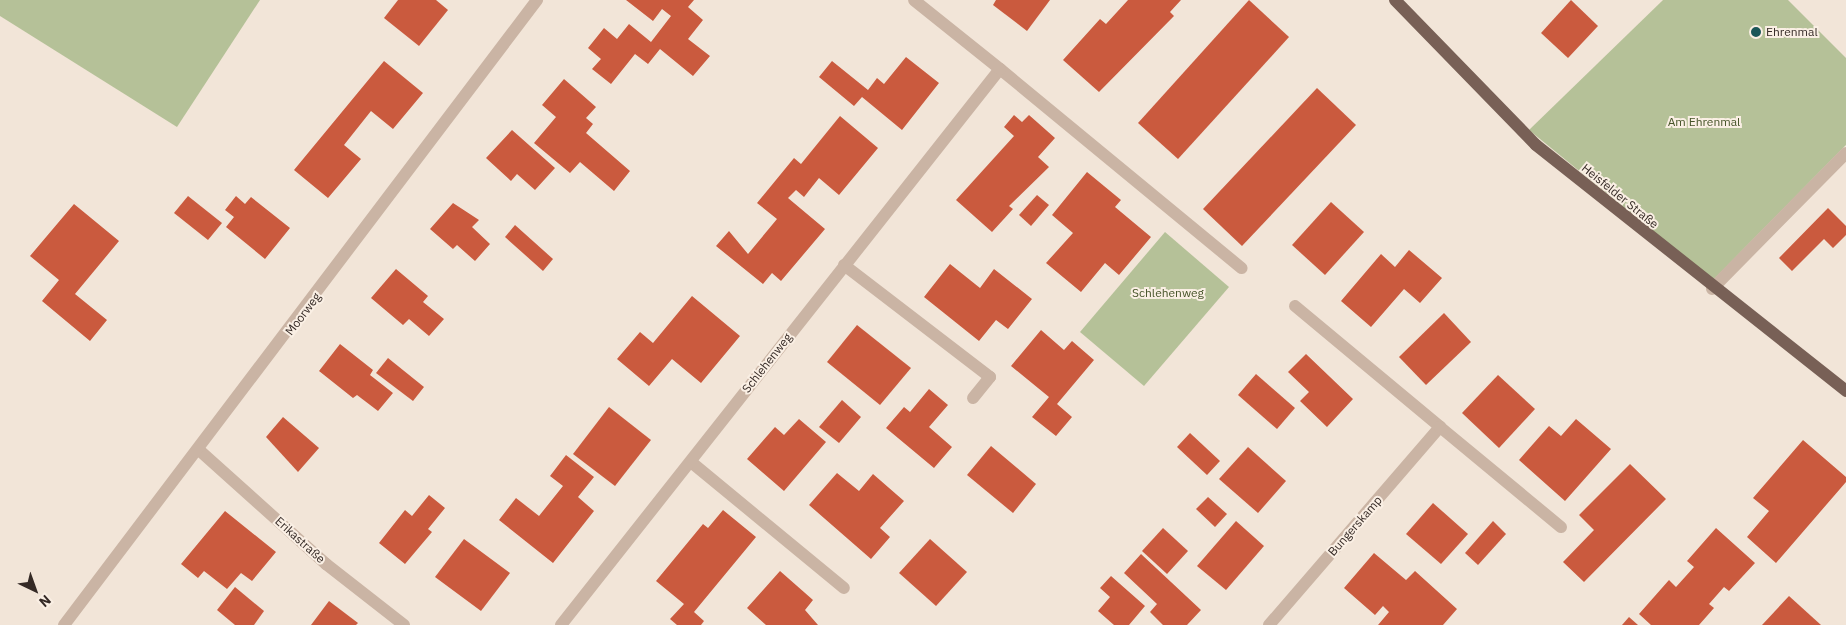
<!DOCTYPE html>
<meta charset="utf-8">
<style>
body{margin:0}
#map{position:relative;width:1846px;height:625px;overflow:hidden;background:#f2e5d8;font-family:"IBM Plex Sans",sans-serif}
div>[style]{position:absolute}
.green>*{inset:0;background:#b5c198}
.building>*{inset:0;background:#ca5a3e}
.minor>*{height:12px;margin:-6px;padding:0 6px;transform-origin:6px;border-radius:6px;background:#cab4a4}
.major>*{height:12px;margin:-6px;padding:0 6px;transform-origin:6px;border-radius:6px;background:#786056}
.dots>*{width:14px;height:14px;translate:-50% -50%;box-sizing:border-box;border:2px solid #faefe4;border-radius:50%}
span{translate:-50% -50%;white-space:nowrap;text-align:center;line-height:1.15;-webkit-text-stroke:4px #faefe4;paint-order:stroke}
.poi-label{font-size:12px;color:#352a26}
.left{translate:0 -50%;text-align:left}
.park-label{font-size:12px;color:#465429}
.street-label{font-size:12px;color:#352a26}
.north{position:absolute;left:10px;top:565px;width:50px;height:50px;-webkit-text-stroke:4px #faefe4;paint-order:stroke;rotate:138deg;font-size:14px;font-weight:700;line-height:20px;text-align:center;color:#352a26}
.north::after{content:'';display:block;margin:auto;width:18px;height:22px;background:#352a26;clip-path:polygon(50% 0,100% 100%,50% 72%,0 100%)}
</style>
<div id="map">
<div class="green">
<div style="clip-path:polygon(0 0,260px 0,177px 127px,0 16px)"></div>
<div style="clip-path:polygon(1663px 0,1788px 0,1846px 58px,1846px 145px,1713px 280px,1529px 130px)"></div>
<div style="clip-path:polygon(1165px 232px,1229px 287px,1144px 386px,1080px 332px)"></div>
</div>
<div class="building">
<div style="clip-path:polygon(398px 0,436px 0,448px 10px,419px 46px,384px 18px)"></div>
<div style="clip-path:polygon(626px 0,694px 0,688px 7px,703px 20px,688px 39px,710px 56px,693px 76px,660px 49px,648px 64px,635px 54px,611px 84px,592px 69px,601px 59px,588px 48px,604px 28px,617px 39px,629px 24px,651px 42px,671px 16px,662px 9px,653px 21px)"></div>
<div style="clip-path:polygon(996px 0,1050px 0,1027px 31px,993px 5px)"></div>
<div style="clip-path:polygon(1128px 0,1181px 0,1170px 12px,1174px 16px,1099px 92px,1063px 60px,1100px 19px,1106px 24px)"></div>
<div style="clip-path:polygon(1249px 0,1289px 37px,1178px 159px,1138px 123px)"></div>
<div style="clip-path:polygon(1571px 0,1598px 26px,1568px 58px,1541px 33px)"></div>
<div style="clip-path:polygon(906px 57px,939px 83px,902px 130px,862px 97px,854px 106px,819px 77px,832px 61px,868px 90px,877px 78px,884px 84px)"></div>
<div style="clip-path:polygon(384px 61px,423px 93px,393px 129px,371px 111px,344px 145px,361px 159px,328px 198px,294px 170px)"></div>
<div style="clip-path:polygon(564px 79px,596px 107px,586px 118px,593px 124px,586px 133px,630px 171px,614px 191px,580px 162px,570px 173px,534px 143px,556px 117px,542px 105px)"></div>
<div style="clip-path:polygon(1317px 88px,1356px 125px,1242px 246px,1203px 209px)"></div>
<div style="clip-path:polygon(1014px 115px,1022px 122px,1029px 115px,1055px 138px,1038px 157px,1049px 167px,1009px 206px,1013px 209px,992px 232px,956px 200px,1014px 136px,1004px 127px)"></div>
<div style="clip-path:polygon(840px 116px,878px 148px,839px 195px,819px 178px,804px 197px,796px 190px,788px 198px,825px 229px,781px 281px,772px 273px,763px 284px,716px 246px,729px 231px,748px 254px,777px 219px,757px 203px,794px 158px,801px 164px)"></div>
<div style="clip-path:polygon(512px 130px,555px 168px,535px 190px,517px 174px,511px 181px,486px 158px)"></div>
<div style="clip-path:polygon(1087px 172px,1121px 200px,1115px 207px,1151px 237px,1119px 275px,1105px 263px,1081px 292px,1046px 263px,1073px 233px,1052px 215px)"></div>
<div style="clip-path:polygon(1037px 195px,1049px 205px,1031px 226px,1019px 215px)"></div>
<div style="clip-path:polygon(188px 196px,222px 223px,208px 240px,174px 213px)"></div>
<div style="clip-path:polygon(236px 196px,245px 204px,251px 197px,290px 228px,265px 259px,226px 227px,234px 217px,225px 210px)"></div>
<div style="clip-path:polygon(1331px 202px,1364px 232px,1325px 275px,1292px 245px)"></div>
<div style="clip-path:polygon(453px 203px,479px 220px,472px 227px,490px 244px,475px 261px,457px 245px,453px 249px,430px 229px)"></div>
<div style="clip-path:polygon(74px 204px,119px 241px,75px 294px,107px 320px,90px 341px,42px 301px,59px 280px,30px 256px)"></div>
<div style="clip-path:polygon(1828px 208px,1846px 226px,1846px 235px,1833px 248px,1824px 239px,1792px 271px,1779px 258px)"></div>
<div style="clip-path:polygon(515px 225px,553px 259px,543px 271px,505px 237px)"></div>
<div style="clip-path:polygon(1409px 250px,1442px 278px,1420px 303px,1404px 289px,1371px 327px,1341px 301px,1381px 254px,1395px 267px)"></div>
<div style="clip-path:polygon(950px 264px,980px 288px,994px 269px,1032px 299px,1008px 329px,996px 320px,979px 341px,924px 297px)"></div>
<div style="clip-path:polygon(396px 269px,428px 296px,423px 302px,444px 319px,429px 336px,409px 319px,403px 325px,371px 298px)"></div>
<div style="clip-path:polygon(692px 296px,740px 336px,701px 383px,672px 359px,649px 386px,617px 359px,640px 332px,653px 343px)"></div>
<div style="clip-path:polygon(1444px 313px,1471px 342px,1426px 385px,1399px 357px)"></div>
<div style="clip-path:polygon(857px 325px,911px 368px,880px 405px,827px 362px)"></div>
<div style="clip-path:polygon(1041px 330px,1064px 350px,1072px 341px,1094px 360px,1057px 404px,1072px 417px,1056px 436px,1032px 417px,1049px 397px,1011px 366px)"></div>
<div style="clip-path:polygon(340px 344px,373px 370px,370px 375px,393px 393px,378px 411px,357px 395px,353px 398px,319px 371px)"></div>
<div style="clip-path:polygon(1306px 354px,1353px 399px,1327px 427px,1300px 401px,1309px 392px,1288px 372px)"></div>
<div style="clip-path:polygon(388px 358px,424px 387px,413px 401px,376px 373px)"></div>
<div style="clip-path:polygon(1256px 374px,1295px 408px,1277px 429px,1238px 395px)"></div>
<div style="clip-path:polygon(1498px 375px,1535px 409px,1499px 448px,1462px 413px)"></div>
<div style="clip-path:polygon(929px 389px,948px 405px,929px 427px,952px 447px,934px 468px,886px 428px,904px 407px,910px 412px)"></div>
<div style="clip-path:polygon(842px 400px,861px 417px,839px 443px,819px 427px)"></div>
<div style="clip-path:polygon(609px 407px,651px 440px,615px 486px,573px 454px)"></div>
<div style="clip-path:polygon(283px 417px,319px 448px,298px 472px,266px 437px)"></div>
<div style="clip-path:polygon(799px 419px,826px 442px,784px 491px,747px 459px,775px 427px,784px 435px)"></div>
<div style="clip-path:polygon(1576px 419px,1611px 449px,1565px 501px,1519px 460px,1549px 426px,1561px 436px)"></div>
<div style="clip-path:polygon(1190px 433px,1220px 461px,1207px 475px,1177px 447px)"></div>
<div style="clip-path:polygon(1803px 440px,1846px 477px,1846px 482px,1776px 563px,1747px 537px,1769px 511px,1753px 498px)"></div>
<div style="clip-path:polygon(991px 446px,1036px 484px,1013px 513px,967px 475px)"></div>
<div style="clip-path:polygon(1248px 447px,1286px 481px,1258px 513px,1219px 479px)"></div>
<div style="clip-path:polygon(566px 455px,594px 477px,578px 497px,594px 511px,553px 563px,499px 520px,516px 498px,539px 516px,563px 486px,550px 476px)"></div>
<div style="clip-path:polygon(1630px 464px,1666px 499px,1584px 582px,1563px 562px,1594px 530px,1579px 515px)"></div>
<div style="clip-path:polygon(837px 473px,859px 491px,873px 474px,904px 501px,880px 528px,890px 537px,871px 559px,809px 505px)"></div>
<div style="clip-path:polygon(429px 495px,445px 508px,428px 529px,432px 532px,405px 564px,379px 543px,405px 510px,412px 516px)"></div>
<div style="clip-path:polygon(1208px 497px,1227px 514px,1215px 527px,1196px 509px)"></div>
<div style="clip-path:polygon(1433px 503px,1468px 534px,1441px 564px,1406px 534px)"></div>
<div style="clip-path:polygon(723px 510px,756px 537px,694px 612px,704px 621px,701px 625px,677px 625px,670px 619px,684px 604px,656px 581px,703px 524px,708px 528px)"></div>
<div style="clip-path:polygon(225px 511px,276px 552px,252px 581px,241px 573px,227px 589px,204px 571px,198px 578px,181px 564px)"></div>
<div style="clip-path:polygon(1236px 521px,1264px 546px,1226px 590px,1197px 566px)"></div>
<div style="clip-path:polygon(1493px 521px,1506px 534px,1478px 565px,1465px 553px)"></div>
<div style="clip-path:polygon(1163px 528px,1188px 551px,1167px 574px,1142px 551px)"></div>
<div style="clip-path:polygon(1716px 528px,1755px 563px,1729px 591px,1724px 587px,1709px 604px,1714px 608px,1699px 625px,1651px 625px,1639px 614px,1669px 580px,1676px 587px,1694px 567px,1687px 561px)"></div>
<div style="clip-path:polygon(464px 539px,510px 573px,481px 611px,435px 577px)"></div>
<div style="clip-path:polygon(930px 539px,967px 572px,936px 606px,899px 573px)"></div>
<div style="clip-path:polygon(1374px 553px,1406px 580px,1415px 571px,1457px 609px,1443px 625px,1378px 625px,1389px 612px,1383px 606px,1375px 615px,1344px 588px)"></div>
<div style="clip-path:polygon(1141px 554px,1201px 610px,1187px 625px,1163px 625px,1150px 612px,1157px 604px,1124px 573px)"></div>
<div style="clip-path:polygon(780px 571px,813px 600px,805px 610px,818px 625px,766px 625px,747px 608px)"></div>
<div style="clip-path:polygon(1111px 576px,1145px 606px,1129px 625px,1114px 625px,1098px 611px,1110px 597px,1100px 588px)"></div>
<div style="clip-path:polygon(235px 587px,264px 611px,254px 625px,235px 625px,217px 610px)"></div>
<div style="clip-path:polygon(1789px 596px,1821px 625px,1762px 625px)"></div>
<div style="clip-path:polygon(329px 601px,358px 623px,356px 625px,311px 625px)"></div>
<div style="clip-path:polygon(1629px 617px,1638px 625px,1622px 625px)"></div>
</div>
<div class="minor">
<div style="left:1000px;top:69px;width:313px;rotate:39.5deg"></div>
<div style="left:844px;top:265px;width:184px;rotate:37.5deg"></div>
<div style="left:990px;top:377px;width:27px;rotate:129deg"></div>
<div style="left:1712px;top:289px;width:191px;rotate:-45.4deg"></div>
<div style="left:1295px;top:306px;width:189px;rotate:39.8deg"></div>
<div style="left:199px;top:450px;width:171px;rotate:41.9deg"></div>
<div style="left:326px;top:564px;width:99px;rotate:38deg"></div>
<div style="left:691px;top:462px;width:198px;rotate:39.5deg"></div>
<div style="left:64px;top:625px;width:784px;rotate:-52.88deg"></div>
<div style="left:561px;top:625px;width:708px;rotate:-51.71deg"></div>
<div style="left:1000px;top:69px;width:110px;rotate:-141.3deg"></div>
<div style="left:1269px;top:625px;width:262px;rotate:-49.2deg"></div>
<div style="left:1440px;top:427px;width:157px;rotate:39.6deg"></div>
</div>
<div class="major">
<div style="left:1395px;top:0;width:202px;rotate:45.8deg"></div>
<div style="left:1536px;top:145px;width:396px;rotate:38.4deg"></div>
</div>
<div class="dots">
<div style="left:1756px;top:32px;background:#1a5658"></div>
</div>
<div class="poi-label">
<span class="left" style="left:1766px;top:32px">Ehrenmal</span>
</div>
<div class="park-label">
<span style="left:1704px;top:122px">Am Ehrenmal</span>
<span style="left:1168px;top:293px">Schlehenweg</span>
</div>
<div class="street-label">
<span style="left:1620px;top:196px;rotate:39deg">Heisfelder Straße</span>
<span style="left:303px;top:314px;rotate:-53deg">Moorweg</span>
<span style="left:767px;top:363px;rotate:-52deg">Schlehenweg</span>
<span style="left:1355px;top:526px;rotate:-49deg">Bungerskamp</span>
<span style="left:300px;top:540px;rotate:42deg">Erikastraße</span>
</div>
<div class="north">N</div>
</div>
